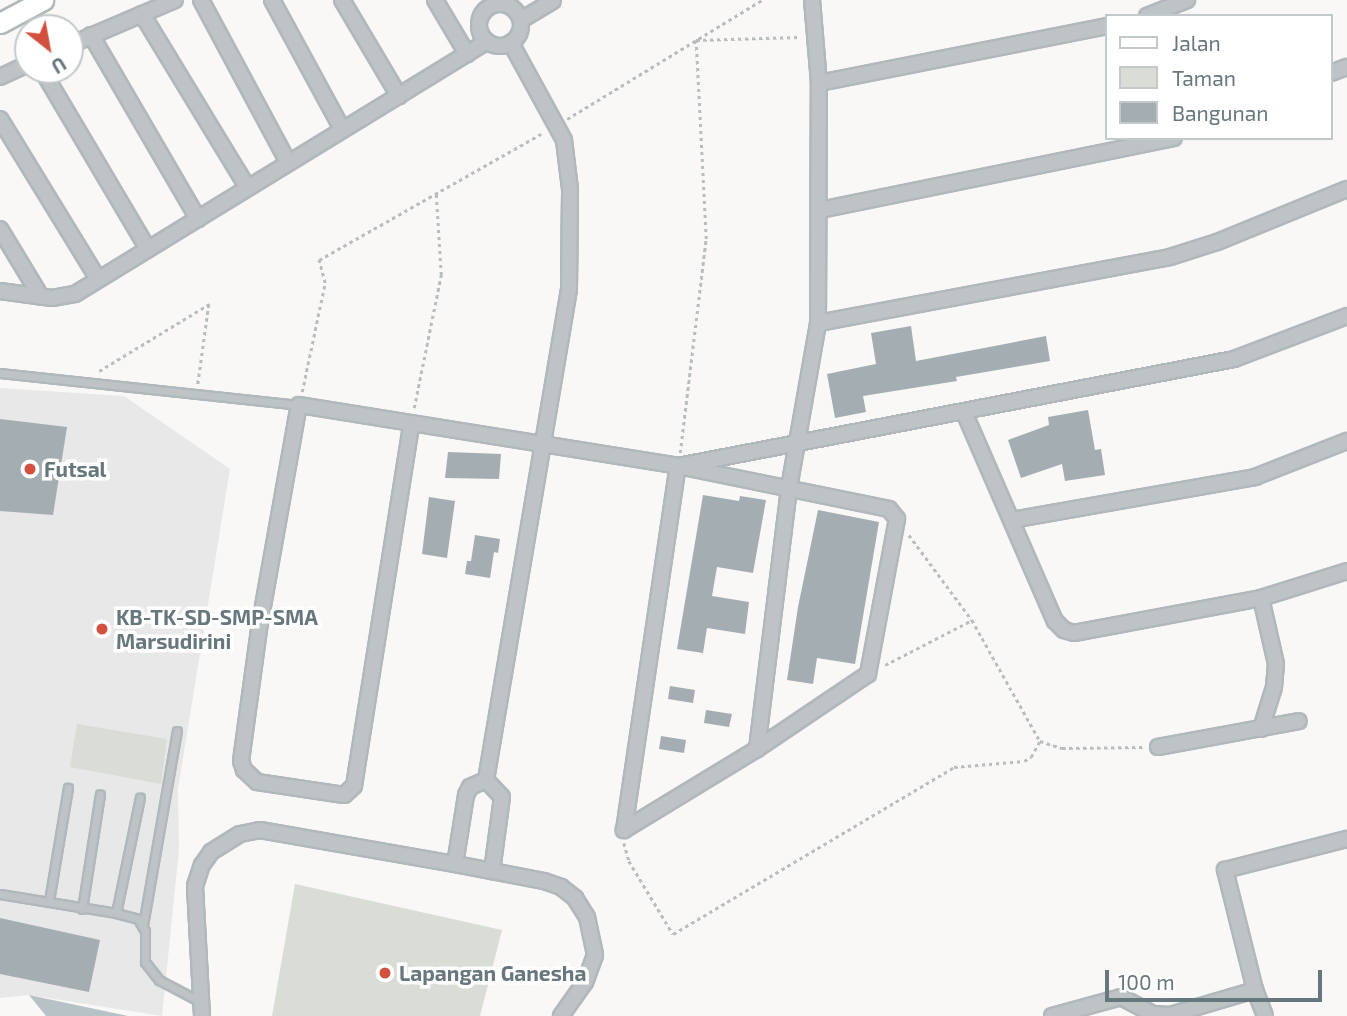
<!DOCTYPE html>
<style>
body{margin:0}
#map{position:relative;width:1347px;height:1016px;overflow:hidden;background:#f9f8f7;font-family:"Exo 2",sans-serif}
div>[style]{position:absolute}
.built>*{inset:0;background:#e7e8e7}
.green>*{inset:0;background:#d9ddd6}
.water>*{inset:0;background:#b6c2c5}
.building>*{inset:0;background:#a4adb1}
.path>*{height:2.5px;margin-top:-1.25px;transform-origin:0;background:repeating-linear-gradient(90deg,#b9bdbe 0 3.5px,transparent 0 7px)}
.roads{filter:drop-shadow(2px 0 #b1b8bb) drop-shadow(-2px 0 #b1b8bb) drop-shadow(0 2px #b1b8bb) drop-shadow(0 -2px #b1b8bb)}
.lane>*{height:7px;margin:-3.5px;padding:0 3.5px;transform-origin:3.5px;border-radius:3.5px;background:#bec3c6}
.street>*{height:14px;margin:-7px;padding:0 7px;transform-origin:7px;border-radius:7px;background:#bec3c6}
.street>.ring{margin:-7px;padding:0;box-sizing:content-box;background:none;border:14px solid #bec3c6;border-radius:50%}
.secondary>*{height:19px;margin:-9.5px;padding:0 9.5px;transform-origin:9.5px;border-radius:9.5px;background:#fff}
.dots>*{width:19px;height:19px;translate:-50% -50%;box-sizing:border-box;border:4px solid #fff;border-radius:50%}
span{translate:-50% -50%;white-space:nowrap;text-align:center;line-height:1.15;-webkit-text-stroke:7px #fff;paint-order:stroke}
.poi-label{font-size:21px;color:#66777e;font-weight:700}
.left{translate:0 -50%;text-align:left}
.legend{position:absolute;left:1105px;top:14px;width:228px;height:126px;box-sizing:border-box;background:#fff;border:2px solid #c2c9cb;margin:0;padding:9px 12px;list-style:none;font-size:21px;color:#66777e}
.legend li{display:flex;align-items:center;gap:14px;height:35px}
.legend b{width:35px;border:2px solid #c2c9cb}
.north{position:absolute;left:14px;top:14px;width:70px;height:70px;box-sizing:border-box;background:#fff;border:2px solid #c2c9cb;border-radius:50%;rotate:149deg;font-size:19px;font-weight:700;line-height:28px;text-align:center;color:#66777e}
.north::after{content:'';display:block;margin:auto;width:24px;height:32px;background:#d2503d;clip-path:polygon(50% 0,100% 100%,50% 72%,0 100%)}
.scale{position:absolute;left:1105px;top:970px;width:217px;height:32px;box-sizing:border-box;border:4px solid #66777e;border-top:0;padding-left:9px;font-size:21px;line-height:24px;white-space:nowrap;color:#66777e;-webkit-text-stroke:5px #fff;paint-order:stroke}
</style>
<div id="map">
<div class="built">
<div style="clip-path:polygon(0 388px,124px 396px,230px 469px,178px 789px,179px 850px,162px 1016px,29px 995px,0 998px)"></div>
</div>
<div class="green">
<div style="clip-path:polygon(77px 724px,167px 739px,161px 784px,70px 767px)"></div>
<div style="clip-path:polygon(295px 884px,502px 930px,480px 1016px,272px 1016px)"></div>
</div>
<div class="water">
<div style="clip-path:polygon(29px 995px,128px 1016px,46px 1016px)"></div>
</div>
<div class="building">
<div style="clip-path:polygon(911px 326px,916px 361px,1046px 336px,1050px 361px,956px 377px,957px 381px,863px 396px,866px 412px,835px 418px,827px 374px,876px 364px,871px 333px)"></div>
<div style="clip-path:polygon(1088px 410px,1095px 450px,1101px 449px,1105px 475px,1065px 481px,1062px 464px,1021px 478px,1008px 440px,1049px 425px,1048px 417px)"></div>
<div style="clip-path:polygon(0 419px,67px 427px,53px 515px,0 511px)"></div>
<div style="clip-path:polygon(448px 452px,501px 454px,499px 479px,445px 478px)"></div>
<div style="clip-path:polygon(703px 495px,739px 501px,740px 496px,766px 500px,753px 573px,717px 567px,712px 596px,749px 602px,745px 634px,707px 628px,703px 653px,677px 649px)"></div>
<div style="clip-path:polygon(429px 497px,455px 501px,447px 558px,422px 554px)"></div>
<div style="clip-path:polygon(818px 510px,879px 522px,855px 664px,817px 658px,813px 684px,787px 680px,798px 607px)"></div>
<div style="clip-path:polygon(475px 535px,500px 539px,498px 553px,494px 552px,490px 578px,465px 574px,467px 561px,471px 561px)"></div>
<div style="clip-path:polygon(670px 686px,695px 690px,693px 703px,668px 699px)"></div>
<div style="clip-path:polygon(706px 710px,732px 714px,729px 727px,704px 723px)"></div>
<div style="clip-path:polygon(661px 736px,686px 740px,684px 753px,659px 749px)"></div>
<div style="clip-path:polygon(0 918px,100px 940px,89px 992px,0 974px)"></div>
</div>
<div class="path">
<div style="left:567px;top:119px;width:228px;rotate:-31.4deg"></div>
<div style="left:99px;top:371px;width:129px;rotate:-31.3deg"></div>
<div style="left:209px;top:304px;width:81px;rotate:97.8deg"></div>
<div style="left:302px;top:392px;width:111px;rotate:-78.1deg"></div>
<div style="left:325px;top:283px;width:24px;rotate:-105deg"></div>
<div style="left:319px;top:260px;width:257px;rotate:-29.6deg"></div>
<div style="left:414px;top:408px;width:136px;rotate:-78.5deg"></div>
<div style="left:441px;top:275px;width:81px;rotate:-93.5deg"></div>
<div style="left:680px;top:453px;width:216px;rotate:-83.1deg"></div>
<div style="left:706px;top:239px;width:199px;rotate:-92.9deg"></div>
<div style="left:696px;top:40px;width:104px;rotate:-1.7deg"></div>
<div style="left:909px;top:535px;width:106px;rotate:53.5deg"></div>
<div style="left:972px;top:620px;width:139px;rotate:60.7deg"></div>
<div style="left:1040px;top:741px;width:23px;rotate:18deg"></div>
<div style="left:1062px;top:748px;width:82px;rotate:-0.7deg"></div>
<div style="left:885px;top:665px;width:98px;rotate:-27.3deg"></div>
<div style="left:624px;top:843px;width:19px;rotate:74deg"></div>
<div style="left:629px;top:861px;width:85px;rotate:58.9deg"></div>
<div style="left:673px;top:934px;width:327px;rotate:-30.7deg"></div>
<div style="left:954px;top:767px;width:70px;rotate:-4.9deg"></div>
<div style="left:1024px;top:761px;width:8px;rotate:-30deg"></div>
<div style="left:1031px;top:757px;width:18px;rotate:-61deg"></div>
</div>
<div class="roads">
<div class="lane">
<div style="left:0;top:373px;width:301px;rotate:6.1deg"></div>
<div style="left:0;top:894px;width:118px;rotate:9.3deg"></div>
<div style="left:116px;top:913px;width:23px;rotate:15deg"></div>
<div style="left:138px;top:919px;width:14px;rotate:60deg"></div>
<div style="left:145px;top:931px;width:31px;rotate:90deg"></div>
<div style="left:145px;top:962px;width:23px;rotate:52deg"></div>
<div style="left:159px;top:980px;width:47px;rotate:27.6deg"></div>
<div style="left:49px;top:901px;width:115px;rotate:-80.5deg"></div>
<div style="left:82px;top:909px;width:116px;rotate:-81.1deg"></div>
<div style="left:116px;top:913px;width:118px;rotate:-78.3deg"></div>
<div style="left:143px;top:925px;width:197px;rotate:-80.1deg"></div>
</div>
<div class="street">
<div style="left:201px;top:0;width:184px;rotate:61.8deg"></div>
<div style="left:272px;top:0;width:147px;rotate:61.5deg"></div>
<div style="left:342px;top:0;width:112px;rotate:59.3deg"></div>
<div style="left:435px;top:0;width:63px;rotate:59.3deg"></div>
<div class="ring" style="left:479px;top:4px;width:28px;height:28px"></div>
<div style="left:142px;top:14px;width:202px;rotate:58.7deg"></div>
<div style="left:1147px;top:16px;width:43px;rotate:-21.8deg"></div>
<div style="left:521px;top:20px;width:37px;rotate:-31deg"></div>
<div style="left:91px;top:35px;width:213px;rotate:59.8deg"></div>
<div style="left:70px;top:45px;width:114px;rotate:-23.2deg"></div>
<div style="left:42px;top:70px;width:208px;rotate:59.4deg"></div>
<div style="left:1331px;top:73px;width:17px;rotate:-21deg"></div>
<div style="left:0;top:77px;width:31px;rotate:-25deg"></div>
<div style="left:819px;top:83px;width:294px;rotate:-11.2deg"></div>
<div style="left:0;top:119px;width:188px;rotate:58.5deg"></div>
<div style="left:820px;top:210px;width:361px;rotate:-11.5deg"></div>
<div style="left:0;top:229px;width:79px;rotate:58.9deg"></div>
<div style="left:0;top:291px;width:52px;rotate:7.7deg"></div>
<div style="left:52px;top:298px;width:23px;rotate:-10deg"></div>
<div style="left:75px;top:294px;width:482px;rotate:-31.5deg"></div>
<div style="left:818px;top:323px;width:358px;rotate:-10.6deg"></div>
<div style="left:1170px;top:257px;width:49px;rotate:-17.7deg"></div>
<div style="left:1217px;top:242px;width:140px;rotate:-22.2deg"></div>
<div style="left:964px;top:412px;width:228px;rotate:66.5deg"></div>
<div style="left:1055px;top:621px;width:13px;rotate:45deg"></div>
<div style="left:1064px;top:630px;width:10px;rotate:17deg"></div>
<div style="left:1074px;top:633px;width:190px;rotate:-10.6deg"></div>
<div style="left:1261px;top:598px;width:90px;rotate:-17.4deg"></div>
<div style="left:411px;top:426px;width:364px;rotate:99deg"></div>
<div style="left:354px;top:786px;width:13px;rotate:138deg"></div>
<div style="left:344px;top:795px;width:88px;rotate:-171.5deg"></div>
<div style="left:257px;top:782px;width:18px;rotate:-137deg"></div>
<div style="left:244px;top:770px;width:9px;rotate:-108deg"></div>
<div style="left:241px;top:761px;width:139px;rotate:-82.2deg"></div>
<div style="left:260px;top:623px;width:221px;rotate:-79.9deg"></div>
<div style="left:299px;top:405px;width:384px;rotate:9.1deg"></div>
<div style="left:678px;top:466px;width:215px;rotate:11.5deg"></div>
<div style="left:889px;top:509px;width:13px;rotate:51deg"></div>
<div style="left:897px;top:519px;width:158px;rotate:100.6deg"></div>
<div style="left:868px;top:674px;width:134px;rotate:146deg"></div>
<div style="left:757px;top:749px;width:156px;rotate:148.7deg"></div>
<div style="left:1012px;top:520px;width:247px;rotate:-10deg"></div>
<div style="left:1255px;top:477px;width:99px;rotate:-21.4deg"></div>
<div style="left:1261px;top:598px;width:68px;rotate:77.2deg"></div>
<div style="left:1276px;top:664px;width:23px;rotate:95deg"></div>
<div style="left:1274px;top:687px;width:44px;rotate:107.2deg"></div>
<div style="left:1158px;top:747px;width:143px;rotate:-10.4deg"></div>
<div style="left:757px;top:749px;width:263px;rotate:-83deg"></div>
<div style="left:789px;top:488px;width:168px;rotate:-80deg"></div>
<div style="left:818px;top:323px;width:240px;rotate:-89.8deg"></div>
<div style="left:819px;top:83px;width:83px;rotate:-94.8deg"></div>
<div style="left:486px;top:780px;width:498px;rotate:-80.4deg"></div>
<div style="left:569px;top:289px;width:100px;rotate:-89.4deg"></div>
<div style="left:570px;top:189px;width:49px;rotate:-97deg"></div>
<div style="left:564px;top:140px;width:111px;rotate:-118.7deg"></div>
<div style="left:486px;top:780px;width:23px;rotate:47deg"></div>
<div style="left:502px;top:797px;width:75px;rotate:97.7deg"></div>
<div style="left:624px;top:830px;width:368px;rotate:-81.6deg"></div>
<div style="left:678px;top:466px;width:566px;rotate:-10.89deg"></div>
<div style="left:1234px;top:359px;width:121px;rotate:-20.8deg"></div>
<div style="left:455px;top:864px;width:70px;rotate:-80.9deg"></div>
<div style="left:466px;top:795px;width:9px;rotate:-63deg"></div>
<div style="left:470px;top:787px;width:17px;rotate:-24deg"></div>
<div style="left:202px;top:1016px;width:130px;rotate:-93.1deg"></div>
<div style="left:195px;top:886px;width:22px;rotate:-72deg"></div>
<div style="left:202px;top:865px;width:16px;rotate:-55deg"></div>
<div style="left:211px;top:852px;width:34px;rotate:-32deg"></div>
<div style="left:240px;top:834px;width:20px;rotate:-11deg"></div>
<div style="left:260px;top:830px;width:198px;rotate:9.9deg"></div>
<div style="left:455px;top:864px;width:91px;rotate:10.8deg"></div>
<div style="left:544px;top:881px;width:18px;rotate:19deg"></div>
<div style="left:561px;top:887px;width:18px;rotate:38deg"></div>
<div style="left:575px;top:898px;width:22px;rotate:58deg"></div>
<div style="left:587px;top:917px;width:39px;rotate:78deg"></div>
<div style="left:595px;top:955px;width:29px;rotate:110deg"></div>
<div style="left:585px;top:982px;width:42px;rotate:125.2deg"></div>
<div style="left:1052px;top:1016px;width:72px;rotate:-15.4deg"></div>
<div style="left:1121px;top:997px;width:36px;rotate:28deg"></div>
<div style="left:1153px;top:1014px;width:17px;rotate:3deg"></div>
<div style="left:1170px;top:1015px;width:89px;rotate:-16.4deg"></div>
<div style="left:1265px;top:1016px;width:28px;rotate:-111deg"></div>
<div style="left:1255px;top:990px;width:124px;rotate:-104deg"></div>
<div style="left:1225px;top:870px;width:126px;rotate:-14.3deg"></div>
</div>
<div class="secondary">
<div style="left:0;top:23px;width:49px;rotate:-28.1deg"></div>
</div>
</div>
<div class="dots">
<div style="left:30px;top:469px;background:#d2503d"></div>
<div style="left:102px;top:629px;background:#d2503d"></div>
<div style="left:385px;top:973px;background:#d2503d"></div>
</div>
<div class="poi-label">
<span class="left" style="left:44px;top:469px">Futsal</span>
<span class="left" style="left:116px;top:629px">KB-TK-SD-SMP-SMA<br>Marsudirini</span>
<span class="left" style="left:399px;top:973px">Lapangan Ganesha</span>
</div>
<ul class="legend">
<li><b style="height:9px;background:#fff"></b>Jalan</li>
<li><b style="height:19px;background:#d9ddd6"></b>Taman</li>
<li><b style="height:19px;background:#a4adb1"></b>Bangunan</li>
</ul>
<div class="north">U</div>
<div class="scale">100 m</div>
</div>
